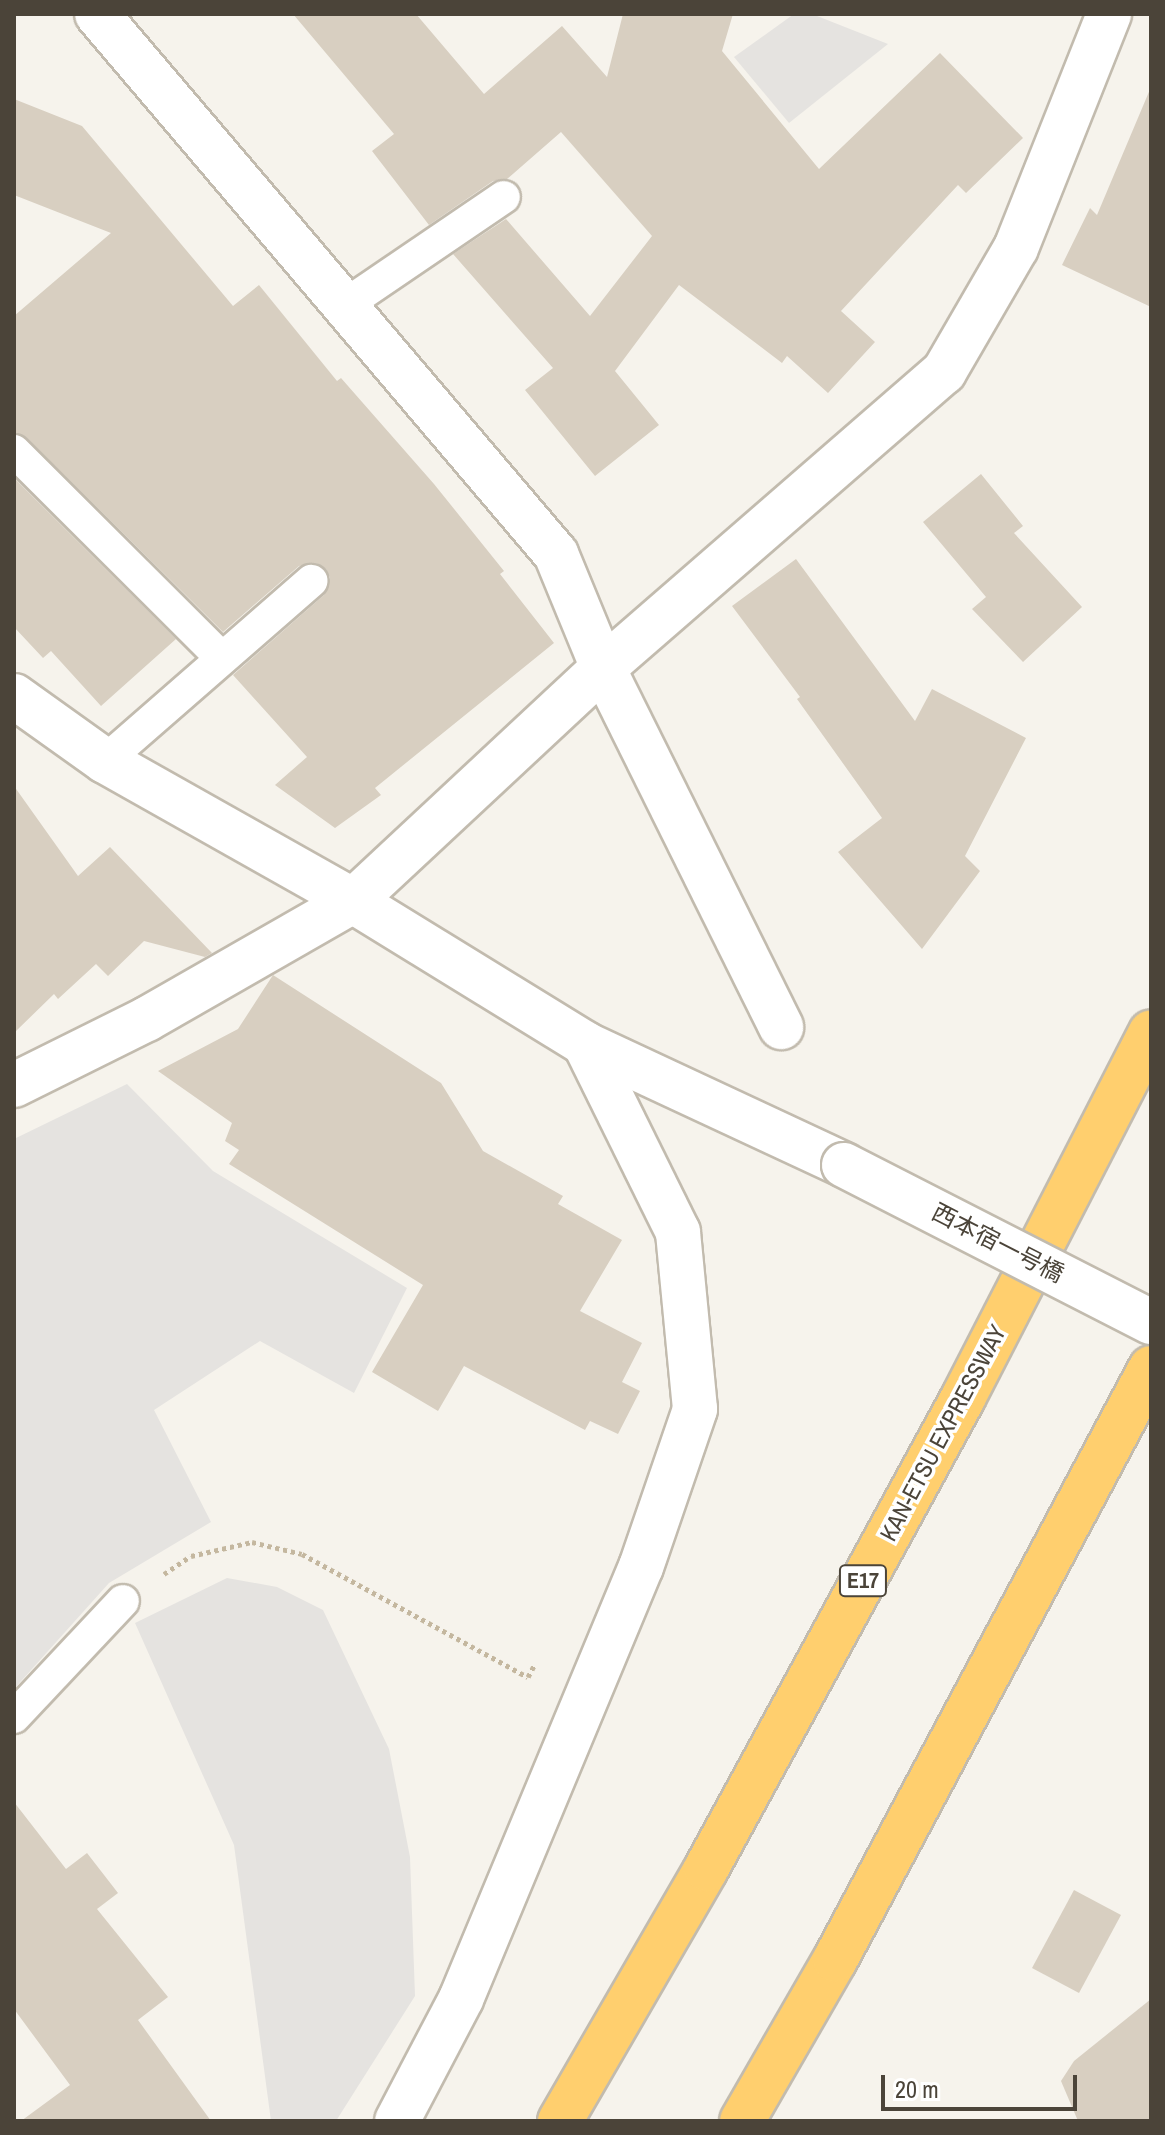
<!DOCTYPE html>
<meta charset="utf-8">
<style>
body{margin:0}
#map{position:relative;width:1165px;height:2135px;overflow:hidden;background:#f6f3ec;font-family:"Archivo Narrow","Noto Sans JP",sans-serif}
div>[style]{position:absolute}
.parking>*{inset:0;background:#e5e3e0}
.building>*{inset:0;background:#d8cfc1}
.path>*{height:5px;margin-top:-2.5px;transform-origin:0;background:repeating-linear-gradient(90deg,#c4b79f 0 4px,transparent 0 8px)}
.roads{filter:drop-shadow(2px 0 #c2bbae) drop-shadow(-2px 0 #c2bbae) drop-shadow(0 2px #c2bbae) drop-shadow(0 -2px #c2bbae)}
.service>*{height:32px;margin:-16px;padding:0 16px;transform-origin:16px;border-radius:16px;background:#fff}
.minor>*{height:44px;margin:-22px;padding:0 22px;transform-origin:22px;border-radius:22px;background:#fff}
.tertiary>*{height:44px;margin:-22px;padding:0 22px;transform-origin:22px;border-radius:22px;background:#fff}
.motorway>*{height:44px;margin:-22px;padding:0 22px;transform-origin:22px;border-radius:22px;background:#ffcf6e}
.bridges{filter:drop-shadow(2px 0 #c2bbae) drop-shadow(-2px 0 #c2bbae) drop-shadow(0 2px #c2bbae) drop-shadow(0 -2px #c2bbae)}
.tertiary-bridge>*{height:44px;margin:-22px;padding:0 22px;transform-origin:22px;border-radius:22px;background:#fff}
span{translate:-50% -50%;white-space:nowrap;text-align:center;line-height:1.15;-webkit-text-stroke:7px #fff;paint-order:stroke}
.shield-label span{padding:2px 6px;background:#fff;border:2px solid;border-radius:6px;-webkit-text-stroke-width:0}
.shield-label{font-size:22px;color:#4b4439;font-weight:700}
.street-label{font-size:24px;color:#4b4439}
.frame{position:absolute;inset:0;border:16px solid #4b4439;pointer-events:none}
.scale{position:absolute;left:881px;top:2075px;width:196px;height:36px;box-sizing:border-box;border:4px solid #4b4439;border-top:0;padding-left:10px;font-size:24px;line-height:28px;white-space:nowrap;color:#4b4439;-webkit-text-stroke:6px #fff;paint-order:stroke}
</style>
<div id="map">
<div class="parking">
<div style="clip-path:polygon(794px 14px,812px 14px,888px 44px,789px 123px,734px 57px)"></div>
<div style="clip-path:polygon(127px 1084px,213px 1171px,407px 1288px,354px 1393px,260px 1341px,154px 1410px,211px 1522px,109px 1583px,14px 1689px,14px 1139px)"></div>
<div style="clip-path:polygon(227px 1578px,277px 1587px,323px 1610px,389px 1749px,410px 1857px,415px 1996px,336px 2121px,271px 2121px,234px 1845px,135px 1623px)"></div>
</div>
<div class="building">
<div style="clip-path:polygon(293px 14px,416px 14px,484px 94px,562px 26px,607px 77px,623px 14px,733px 14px,722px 51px,819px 169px,940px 53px,1023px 138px,966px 193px,958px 185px,841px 311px,875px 342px,828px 393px,787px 356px,782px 363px,679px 285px,615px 371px,659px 425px,595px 476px,525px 390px,553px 368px,453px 254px,506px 219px,590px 316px,652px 236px,561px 132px,507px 179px,493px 181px,429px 225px,372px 151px,394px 134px)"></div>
<div style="clip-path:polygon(1151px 87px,1151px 307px,1062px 265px,1090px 208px,1097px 215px)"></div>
<div style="clip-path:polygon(14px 99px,82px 126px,233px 306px,259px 285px,337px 381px,341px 378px,434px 484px,504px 571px,500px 574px,554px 643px,375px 788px,381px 795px,335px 828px,275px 785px,307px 757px,233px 675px,324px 595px,330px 578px,326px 569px,316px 563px,299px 566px,223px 632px,27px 438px,14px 433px,14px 316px,111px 233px,14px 195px)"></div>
<div style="clip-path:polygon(981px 474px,1023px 526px,1014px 533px,1082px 607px,1023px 662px,972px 609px,986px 597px,923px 522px)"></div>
<div style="clip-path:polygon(14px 478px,176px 639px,101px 706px,51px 651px,43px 658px,14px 627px)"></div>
<div style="clip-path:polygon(796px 559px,915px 721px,932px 689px,1026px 738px,965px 856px,980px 871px,922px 949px,838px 852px,882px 818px,797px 699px,800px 697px,732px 606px)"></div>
<div style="clip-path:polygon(14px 786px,78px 876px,110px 847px,212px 953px,205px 957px,144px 941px,108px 976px,96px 964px,58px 999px,54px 994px,14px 1033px)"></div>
<div style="clip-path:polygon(273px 975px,441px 1083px,483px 1151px,563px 1196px,558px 1204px,622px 1240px,580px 1311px,642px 1343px,622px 1382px,640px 1391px,618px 1434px,590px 1421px,585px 1430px,464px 1366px,438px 1411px,372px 1372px,423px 1285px,229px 1164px,239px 1150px,225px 1141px,232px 1123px,158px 1071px,238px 1029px)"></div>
<div style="clip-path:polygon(14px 1802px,66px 1869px,87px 1853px,118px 1893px,97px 1909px,168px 1997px,138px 2020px,211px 2121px,21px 2121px,70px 2085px,14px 2009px)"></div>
<div style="clip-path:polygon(1074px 1890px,1121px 1915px,1079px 1993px,1032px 1968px)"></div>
<div style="clip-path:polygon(1151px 1999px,1151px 2121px,1078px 2121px,1061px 2081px,1074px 2061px)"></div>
</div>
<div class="path">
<div style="left:164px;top:1574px;width:32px;rotate:-34deg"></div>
<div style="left:191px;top:1556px;width:63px;rotate:-12.9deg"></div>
<div style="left:252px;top:1542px;width:51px;rotate:13.5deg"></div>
<div style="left:302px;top:1554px;width:257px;rotate:28.6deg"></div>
<div style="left:528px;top:1677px;width:15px;rotate:-62deg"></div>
</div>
<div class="roads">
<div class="service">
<div style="left:345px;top:305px;width:192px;rotate:-34.2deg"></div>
<div style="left:14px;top:451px;width:293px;rotate:44.9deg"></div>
<div style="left:105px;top:761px;width:274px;rotate:-41.1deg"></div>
<div style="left:14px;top:1717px;width:159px;rotate:-46.8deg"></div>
</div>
<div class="minor">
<div style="left:97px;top:14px;width:709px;rotate:49.64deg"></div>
<div style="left:556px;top:554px;width:123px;rotate:67.6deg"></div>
<div style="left:603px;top:668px;width:401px;rotate:63.6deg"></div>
<div style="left:14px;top:1085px;width:148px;rotate:-26.4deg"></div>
<div style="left:147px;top:1019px;width:237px;rotate:-29.8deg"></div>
<div style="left:353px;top:901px;width:342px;rotate:-43deg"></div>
<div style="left:603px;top:668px;width:452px;rotate:-41deg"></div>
<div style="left:944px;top:372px;width:143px;rotate:-59.9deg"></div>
<div style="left:1016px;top:248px;width:252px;rotate:-68.3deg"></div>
<div style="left:397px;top:2121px;width:138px;rotate:-62.3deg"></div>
<div style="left:461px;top:1999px;width:468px;rotate:-67.4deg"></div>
<div style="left:641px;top:1567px;width:167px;rotate:-71.1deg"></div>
<div style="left:695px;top:1409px;width:178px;rotate:-95.5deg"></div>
<div style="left:678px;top:1232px;width:210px;rotate:-116.3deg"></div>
</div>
<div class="tertiary">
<div style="left:14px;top:696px;width:112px;rotate:35.5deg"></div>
<div style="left:105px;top:761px;width:285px;rotate:29.4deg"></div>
<div style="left:353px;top:901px;width:273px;rotate:31.6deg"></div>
<div style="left:585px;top:1044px;width:286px;rotate:25deg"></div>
</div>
<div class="motorway">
<div style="left:560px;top:2121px;width:291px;rotate:-59.9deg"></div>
<div style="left:706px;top:1869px;width:537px;rotate:-61.38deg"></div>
<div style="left:963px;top:1398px;width:411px;rotate:-62.8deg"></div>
<div style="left:742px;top:2121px;width:186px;rotate:-60deg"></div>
<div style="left:835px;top:1960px;width:671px;rotate:-61.91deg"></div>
</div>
</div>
<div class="bridges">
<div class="tertiary-bridge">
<div style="left:844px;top:1165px;width:345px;rotate:27.1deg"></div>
</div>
</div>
<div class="shield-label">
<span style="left:863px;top:1581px">E17</span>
</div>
<div class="street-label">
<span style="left:998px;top:1243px;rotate:27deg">西本宿一号橋</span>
<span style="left:943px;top:1433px;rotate:-62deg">KAN-ETSU EXPRESSWAY</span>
</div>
<div class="frame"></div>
<div class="scale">20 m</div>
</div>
